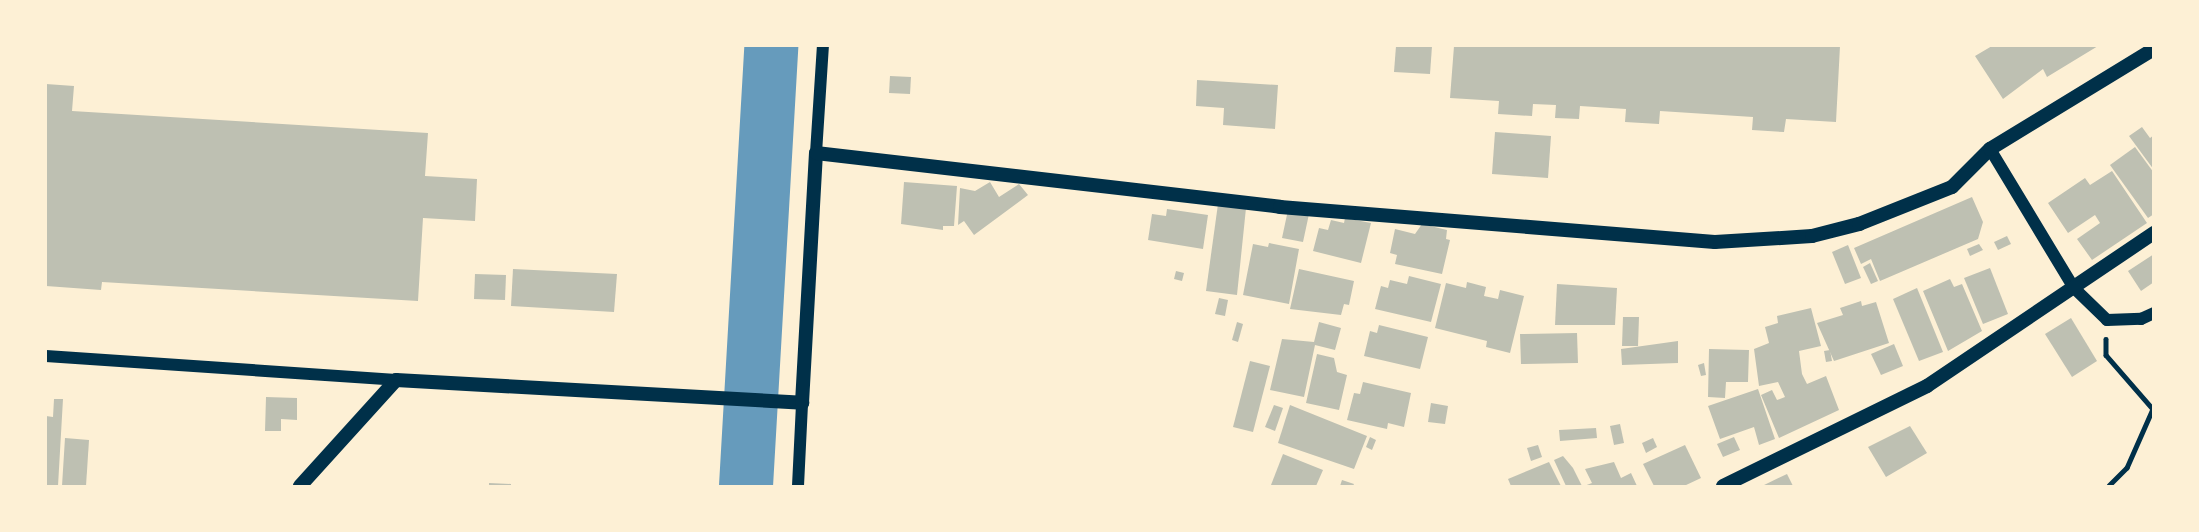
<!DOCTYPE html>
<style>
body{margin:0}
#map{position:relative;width:2199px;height:532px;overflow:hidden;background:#fdf0d5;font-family:"Sofia Sans Condensed",sans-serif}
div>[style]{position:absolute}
.river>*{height:54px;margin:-27px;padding:0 27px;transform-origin:27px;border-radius:27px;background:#669bbc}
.building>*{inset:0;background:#bec0b2}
.path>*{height:4.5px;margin:-2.25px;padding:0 2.25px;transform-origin:2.25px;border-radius:2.25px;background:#003049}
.tertiary>*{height:12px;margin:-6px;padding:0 6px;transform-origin:6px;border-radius:6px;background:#003049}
.secondary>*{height:14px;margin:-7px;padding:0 7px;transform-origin:7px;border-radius:7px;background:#003049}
span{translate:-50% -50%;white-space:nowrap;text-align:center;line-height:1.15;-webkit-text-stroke:5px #fdf0d5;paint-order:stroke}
.frame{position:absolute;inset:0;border:47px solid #fdf0d5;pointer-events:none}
</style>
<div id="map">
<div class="river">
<div style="left:746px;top:486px;width:441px;rotate:-86.7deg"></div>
</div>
<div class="building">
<div style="clip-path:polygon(1396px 46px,1432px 46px,1430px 74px,1394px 72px)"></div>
<div style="clip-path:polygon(1454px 46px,1840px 46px,1836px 122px,1786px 119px,1784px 132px,1752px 130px,1753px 117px,1660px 111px,1659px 124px,1625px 122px,1626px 109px,1580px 106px,1579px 119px,1555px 118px,1556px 105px,1533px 104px,1532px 116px,1498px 114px,1499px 101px,1450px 98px)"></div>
<div style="clip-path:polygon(1992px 46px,2098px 46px,2047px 77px,2043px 69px,2003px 99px,1975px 56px)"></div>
<div style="clip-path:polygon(890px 76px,911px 77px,910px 94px,889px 93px)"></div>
<div style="clip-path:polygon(1197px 80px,1278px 85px,1275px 129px,1223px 125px,1224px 108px,1196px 106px)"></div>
<div style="clip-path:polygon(46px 84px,74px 86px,72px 111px,428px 133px,425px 176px,477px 179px,475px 221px,423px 218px,418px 301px,102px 282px,101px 290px,46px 286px)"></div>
<div style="clip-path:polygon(2142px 127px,2150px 138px,2154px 135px,2154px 170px,2129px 136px)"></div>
<div style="clip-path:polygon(1495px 132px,1551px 136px,1548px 178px,1492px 174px)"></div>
<div style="clip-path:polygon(2135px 147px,2154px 173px,2154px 214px,2148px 218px,2110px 165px)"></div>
<div style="clip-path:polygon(2112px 171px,2147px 223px,2092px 260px,2077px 239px,2100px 223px,2095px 215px,2068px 233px,2048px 203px,2085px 178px,2090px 185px)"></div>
<div style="clip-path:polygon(904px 182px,957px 186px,954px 226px,943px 226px,943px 230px,901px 224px)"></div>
<div style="clip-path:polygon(990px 182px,999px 197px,1019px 184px,1028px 195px,974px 235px,964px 221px,958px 225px,960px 188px,975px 191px)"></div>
<div style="clip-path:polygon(1972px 197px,1983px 222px,1978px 239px,1880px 281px,1871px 259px,1861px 264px,1854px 248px)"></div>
<div style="clip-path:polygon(1218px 204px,1246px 208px,1237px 295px,1206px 291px)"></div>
<div style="clip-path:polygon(1167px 209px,1208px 215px,1203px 249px,1148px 240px,1152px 214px,1166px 216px)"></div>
<div style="clip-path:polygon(1288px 210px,1309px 214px,1303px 242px,1282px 238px)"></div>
<div style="clip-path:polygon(1345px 218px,1371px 223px,1361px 263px,1313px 251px,1319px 228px,1328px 230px,1331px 220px,1344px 223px)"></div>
<div style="clip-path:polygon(1422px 224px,1447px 230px,1446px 239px,1450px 240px,1442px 274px,1395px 264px,1397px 255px,1390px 253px,1395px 229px,1415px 234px)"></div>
<div style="clip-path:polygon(2007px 236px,2011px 244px,1998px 250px,1994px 242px)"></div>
<div style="clip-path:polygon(1269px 243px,1299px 249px,1289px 304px,1243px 295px,1253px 244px,1268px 247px)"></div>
<div style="clip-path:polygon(1979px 244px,1983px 250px,1970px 256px,1967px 249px)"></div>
<div style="clip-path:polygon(1848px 245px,1861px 278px,1845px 284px,1832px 252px)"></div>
<div style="clip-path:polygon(2154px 254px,2154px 282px,2141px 291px,2128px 271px)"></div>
<div style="clip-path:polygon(1870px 263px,1878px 281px,1871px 284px,1863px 267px)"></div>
<div style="clip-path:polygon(1990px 268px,2008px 314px,1983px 324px,1964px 278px)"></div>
<div style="clip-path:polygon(513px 269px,617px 274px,614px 312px,511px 306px)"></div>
<div style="clip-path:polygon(1299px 269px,1354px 281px,1349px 305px,1344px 304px,1341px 315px,1290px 309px)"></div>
<div style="clip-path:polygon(1176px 271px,1184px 273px,1182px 281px,1174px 279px)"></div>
<div style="clip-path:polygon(475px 274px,506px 275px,505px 300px,474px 299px)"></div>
<div style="clip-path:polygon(1409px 276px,1441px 284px,1431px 322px,1375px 309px,1381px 286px,1388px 288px,1390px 280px,1407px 284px)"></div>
<div style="clip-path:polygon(1950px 279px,1954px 287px,1962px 284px,1982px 331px,1948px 351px,1923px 291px)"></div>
<div style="clip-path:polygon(1467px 282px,1486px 287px,1484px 296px,1498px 299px,1500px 290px,1524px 296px,1510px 353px,1486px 347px,1487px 341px,1435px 328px,1446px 283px,1466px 288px)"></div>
<div style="clip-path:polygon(1557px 284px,1617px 288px,1615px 325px,1555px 325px)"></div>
<div style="clip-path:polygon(1917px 288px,1943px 352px,1919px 361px,1893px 299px)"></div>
<div style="clip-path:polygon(1219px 298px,1228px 300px,1225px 316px,1215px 314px)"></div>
<div style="clip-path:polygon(1861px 301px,1862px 306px,1876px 302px,1889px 343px,1834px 361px,1817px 323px,1843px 315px,1840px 308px)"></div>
<div style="clip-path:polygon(1811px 308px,1821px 346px,1799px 351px,1802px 374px,1807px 384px,1826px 376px,1839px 410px,1779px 438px,1761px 395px,1772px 390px,1777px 400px,1785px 397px,1778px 382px,1759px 386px,1754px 349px,1769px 343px,1765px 327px,1778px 323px,1777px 316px)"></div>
<div style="clip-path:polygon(1623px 317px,1639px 317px,1638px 346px,1622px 346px)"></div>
<div style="clip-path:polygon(2071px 318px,2097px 361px,2072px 377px,2045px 334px)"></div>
<div style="clip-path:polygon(1237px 322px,1243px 324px,1238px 342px,1232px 340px)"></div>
<div style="clip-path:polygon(1319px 322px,1341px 328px,1335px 350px,1315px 345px,1304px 397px,1270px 390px,1282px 339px,1314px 342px)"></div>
<div style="clip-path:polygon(1379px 325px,1428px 337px,1420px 369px,1364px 356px,1370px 331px,1377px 333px)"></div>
<div style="clip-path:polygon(1577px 333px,1578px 363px,1521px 364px,1520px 334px)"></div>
<div style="clip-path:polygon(1678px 341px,1678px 363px,1622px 365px,1621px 349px)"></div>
<div style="clip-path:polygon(1894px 344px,1903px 366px,1881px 375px,1871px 354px)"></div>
<div style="clip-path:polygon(1709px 349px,1749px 350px,1748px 382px,1726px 382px,1725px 398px,1708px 397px)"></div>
<div style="clip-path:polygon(1830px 350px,1832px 361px,1826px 362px,1824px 351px)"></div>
<div style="clip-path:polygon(1317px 354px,1334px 358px,1337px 372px,1347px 375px,1339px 410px,1306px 403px)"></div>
<div style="clip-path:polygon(1250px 361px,1270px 366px,1253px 432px,1233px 427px)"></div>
<div style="clip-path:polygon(1704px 363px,1706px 375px,1701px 376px,1698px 365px)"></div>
<div style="clip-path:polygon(1363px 382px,1411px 393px,1404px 427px,1388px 423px,1387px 429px,1347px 420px,1354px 393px,1360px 394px)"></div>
<div style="clip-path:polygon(1758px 389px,1775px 439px,1759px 445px,1754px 427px,1720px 439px,1708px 406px)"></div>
<div style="clip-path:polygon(266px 397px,297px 398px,297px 420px,281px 419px,281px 431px,265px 431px)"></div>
<div style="clip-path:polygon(54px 399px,63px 399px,58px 486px,46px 486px,46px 416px,53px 417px)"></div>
<div style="clip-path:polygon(1431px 403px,1448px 406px,1445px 424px,1428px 422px)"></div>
<div style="clip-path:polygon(1274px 405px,1283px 408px,1275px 431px,1265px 427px)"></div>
<div style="clip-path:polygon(1290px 405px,1367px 436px,1354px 469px,1278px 443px)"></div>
<div style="clip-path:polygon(1620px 424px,1624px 443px,1614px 445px,1610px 426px)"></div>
<div style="clip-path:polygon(1910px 426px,1927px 453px,1886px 477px,1868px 447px)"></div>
<div style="clip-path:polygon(1596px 428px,1597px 438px,1560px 441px,1559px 430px)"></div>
<div style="clip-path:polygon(1370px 437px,1376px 440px,1372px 450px,1366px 447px)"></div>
<div style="clip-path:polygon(1734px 437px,1740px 450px,1723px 457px,1717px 444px)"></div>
<div style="clip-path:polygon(65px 438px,89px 440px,86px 486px,62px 486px)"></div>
<div style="clip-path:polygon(1653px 438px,1657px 447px,1646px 453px,1642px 443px)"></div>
<div style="clip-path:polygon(1538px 445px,1542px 457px,1531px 461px,1527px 448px)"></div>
<div style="clip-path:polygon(1685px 445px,1701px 478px,1684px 486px,1654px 486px,1643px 464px)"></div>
<div style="clip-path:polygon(1283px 454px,1323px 470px,1316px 486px,1271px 485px)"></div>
<div style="clip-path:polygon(1563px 456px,1573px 468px,1582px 486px,1566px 486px,1554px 460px)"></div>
<div style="clip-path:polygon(1549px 462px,1561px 486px,1511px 486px,1508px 479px)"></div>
<div style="clip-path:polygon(1614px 462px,1621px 478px,1631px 473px,1637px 486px,1584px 486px,1592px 483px,1585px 469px)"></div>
<div style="clip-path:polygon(1787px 474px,1793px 486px,1762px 486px)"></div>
<div style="clip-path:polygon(1342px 480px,1354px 484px,1353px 486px,1340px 486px)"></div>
<div style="clip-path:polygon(489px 483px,511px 484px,511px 486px,489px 486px)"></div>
</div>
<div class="path">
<div style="left:2106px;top:339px;width:16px;rotate:90deg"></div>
<div style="left:2106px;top:355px;width:72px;rotate:49deg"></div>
<div style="left:2153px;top:409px;width:64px;rotate:113.8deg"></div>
<div style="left:2127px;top:468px;width:25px;rotate:135deg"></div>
</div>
<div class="tertiary">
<div style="left:1990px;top:149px;width:162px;rotate:58.9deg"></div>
<div style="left:2074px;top:288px;width:46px;rotate:44.1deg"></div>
<div style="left:2107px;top:320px;width:34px;rotate:-2deg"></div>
<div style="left:2141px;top:319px;width:14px;rotate:-25deg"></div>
<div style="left:816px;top:153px;width:107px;rotate:-86.3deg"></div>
<div style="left:46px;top:356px;width:351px;rotate:3.9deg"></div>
<div style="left:798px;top:486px;width:83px;rotate:-87.2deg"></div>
</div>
<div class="secondary">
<div style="left:300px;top:486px;width:143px;rotate:-47.8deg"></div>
<div style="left:396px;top:380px;width:407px;rotate:3.2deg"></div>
<div style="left:802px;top:403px;width:250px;rotate:-86.8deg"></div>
<div style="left:816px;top:153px;width:467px;rotate:6.6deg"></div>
<div style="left:1280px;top:207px;width:436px;rotate:4.6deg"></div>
<div style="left:1715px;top:242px;width:97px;rotate:-3.5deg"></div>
<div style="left:1812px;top:236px;width:49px;rotate:-14.3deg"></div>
<div style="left:1859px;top:224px;width:100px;rotate:-21.7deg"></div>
<div style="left:1952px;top:187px;width:54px;rotate:-45deg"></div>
<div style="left:1990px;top:149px;width:192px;rotate:-31.4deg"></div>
<div style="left:1723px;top:486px;width:227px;rotate:-26.1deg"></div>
<div style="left:1927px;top:386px;width:274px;rotate:-34deg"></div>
</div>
<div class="frame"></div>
</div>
